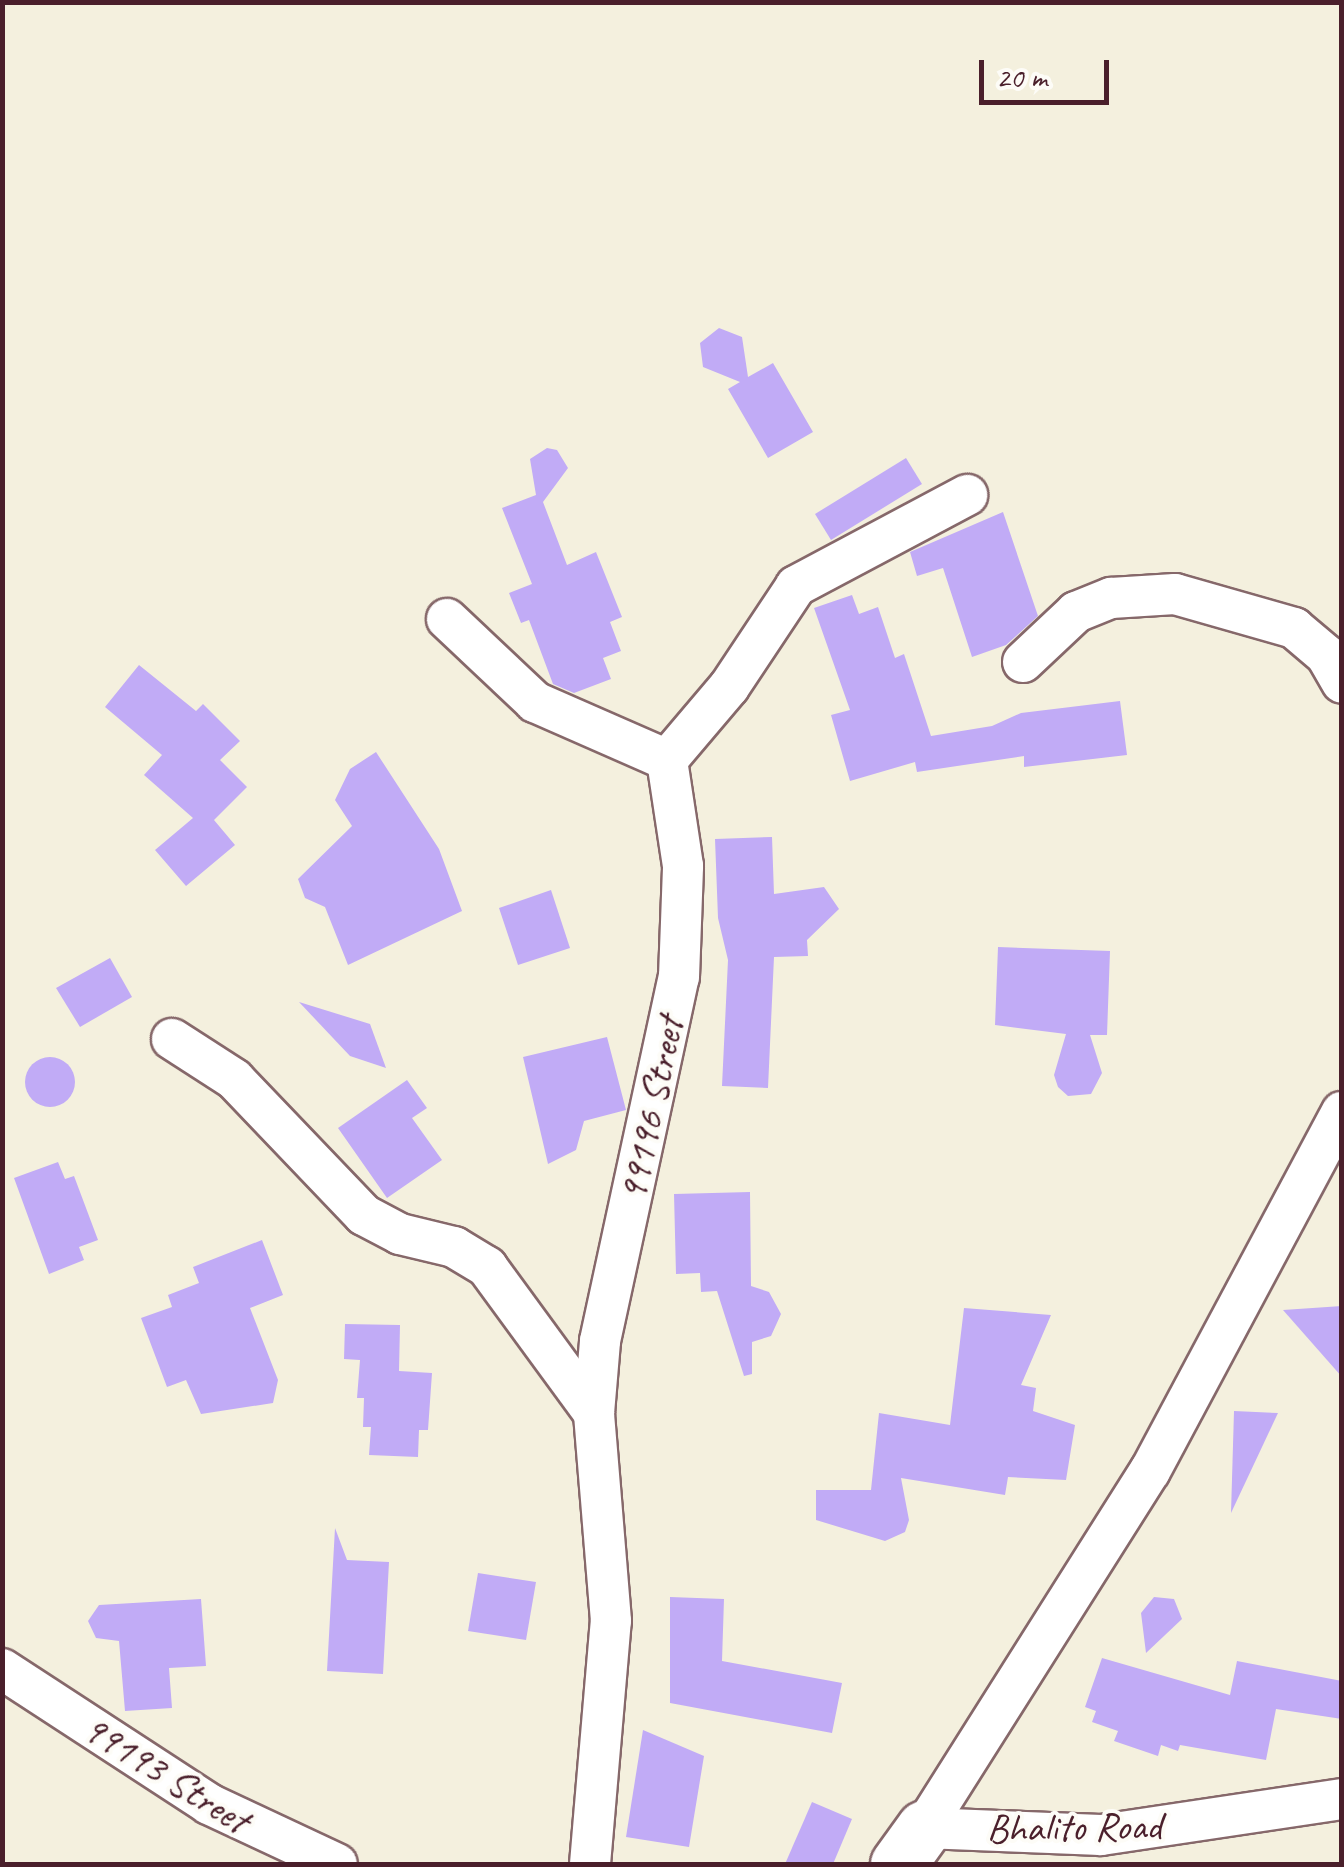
<!DOCTYPE html>
<style>
body{margin:0}
#map{position:relative;width:1344px;height:1867px;overflow:hidden;background:#f4f0de;font-family:Caveat,sans-serif}
div>[style]{position:absolute}
.building>*{inset:0;background:#c1abf6}
.round{border-radius:50%}
.roads{filter:drop-shadow(2px 0 #86686a) drop-shadow(-2px 0 #86686a) drop-shadow(0 2px #86686a) drop-shadow(0 -2px #86686a)}
.street>*{height:40px;margin:-20px;padding:0 20px;transform-origin:20px;border-radius:20px;background:#fff}
.secondary>*{height:55px;margin:-27.5px;padding:0 27.5px;transform-origin:27.5px;border-radius:27.5px;background:#fff}
span{translate:-50% -50%;white-space:nowrap;text-align:center;line-height:1.15;-webkit-text-stroke:8px #fdfcf7;paint-order:stroke}
.street-label{font-size:40px;color:#4a1f2b}
.frame{position:absolute;inset:0;border:5px solid #4a1f2b;pointer-events:none}
.scale{position:absolute;left:979px;top:60px;width:130px;height:45px;box-sizing:border-box;border:5px solid #4a1f2b;border-top:0;padding-left:12px;font-size:30px;line-height:35px;white-space:nowrap;color:#4a1f2b;-webkit-text-stroke:8px #fdfcf7;paint-order:stroke}
</style>
<div id="map">
<div class="building">
<div style="clip-path:polygon(719px 328px,742px 337px,748px 377px,773px 363px,813px 432px,768px 458px,728px 389px,740px 382px,703px 367px,700px 343px)"></div>
<div style="clip-path:polygon(547px 448px,557px 450px,568px 468px,543px 502px,567px 565px,596px 552px,622px 617px,610px 622px,621px 651px,603px 658px,611px 679px,574px 693px,553px 684px,529px 620px,521px 623px,509px 593px,532px 584px,502px 508px,536px 495px,530px 459px)"></div>
<div style="clip-path:polygon(906px 458px,922px 484px,831px 540px,815px 514px)"></div>
<div style="clip-path:polygon(1003px 512px,1038px 616px,1006px 645px,972px 657px,943px 568px,917px 576px,910px 552px)"></div>
<div style="clip-path:polygon(852px 595px,859px 614px,878px 607px,895px 658px,904px 654px,931px 736px,992px 726px,1021px 713px,1120px 701px,1127px 755px,1024px 767px,1024px 756px,917px 772px,915px 762px,850px 781px,831px 715px,850px 710px,814px 608px)"></div>
<div style="clip-path:polygon(139px 665px,196px 711px,203px 704px,240px 741px,220px 760px,247px 787px,214px 820px,235px 845px,186px 886px,155px 850px,193px 818px,144px 775px,162px 755px,105px 707px)"></div>
<div style="clip-path:polygon(376px 752px,439px 849px,462px 911px,348px 965px,325px 907px,305px 898px,298px 879px,352px 826px,335px 800px,350px 769px)"></div>
<div style="clip-path:polygon(772px 837px,774px 894px,824px 887px,839px 909px,807px 940px,808px 956px,774px 957px,768px 1088px,722px 1086px,728px 960px,718px 918px,715px 839px)"></div>
<div style="clip-path:polygon(551px 890px,570px 948px,518px 965px,499px 908px)"></div>
<div style="clip-path:polygon(998px 947px,1110px 951px,1107px 1035px,1090px 1035px,1102px 1073px,1091px 1094px,1068px 1096px,1058px 1087px,1054px 1075px,1066px 1034px,995px 1025px)"></div>
<div style="clip-path:polygon(110px 958px,132px 997px,80px 1027px,56px 988px)"></div>
<div style="clip-path:polygon(299px 1002px,370px 1024px,386px 1068px,350px 1056px)"></div>
<div style="clip-path:polygon(607px 1037px,626px 1110px,584px 1121px,576px 1150px,548px 1164px,523px 1057px)"></div>
<div class="round" style="left:25px;top:1057px;width:50px;height:50px"></div>
<div style="clip-path:polygon(407px 1080px,427px 1108px,412px 1118px,442px 1160px,387px 1198px,338px 1128px)"></div>
<div style="clip-path:polygon(58px 1162px,65px 1179px,74px 1176px,98px 1240px,79px 1247px,84px 1260px,49px 1274px,14px 1178px)"></div>
<div style="clip-path:polygon(750px 1192px,751px 1286px,769px 1292px,781px 1314px,771px 1336px,752px 1342px,752px 1374px,744px 1376px,717px 1291px,701px 1292px,700px 1273px,676px 1274px,674px 1194px)"></div>
<div style="clip-path:polygon(262px 1240px,283px 1295px,250px 1308px,278px 1380px,273px 1403px,201px 1414px,186px 1380px,167px 1387px,141px 1318px,172px 1307px,168px 1295px,199px 1283px,193px 1267px)"></div>
<div style="clip-path:polygon(1342px 1306px,1342px 1377px,1283px 1310px)"></div>
<div style="clip-path:polygon(964px 1308px,1051px 1315px,1021px 1385px,1036px 1388px,1033px 1411px,1075px 1425px,1066px 1480px,1008px 1477px,1005px 1495px,901px 1478px,909px 1520px,905px 1532px,885px 1541px,816px 1520px,816px 1490px,871px 1490px,879px 1413px,950px 1425px)"></div>
<div style="clip-path:polygon(345px 1324px,400px 1325px,399px 1371px,432px 1373px,428px 1430px,419px 1430px,418px 1457px,369px 1455px,371px 1427px,363px 1427px,364px 1398px,357px 1398px,360px 1360px,344px 1359px)"></div>
<div style="clip-path:polygon(1234px 1411px,1278px 1413px,1231px 1513px)"></div>
<div style="clip-path:polygon(335px 1528px,347px 1560px,389px 1562px,383px 1674px,327px 1671px)"></div>
<div style="clip-path:polygon(478px 1573px,536px 1582px,526px 1640px,468px 1631px)"></div>
<div style="clip-path:polygon(670px 1597px,724px 1599px,722px 1661px,842px 1683px,832px 1733px,670px 1703px)"></div>
<div style="clip-path:polygon(1154px 1597px,1174px 1599px,1182px 1619px,1146px 1653px,1141px 1613px)"></div>
<div style="clip-path:polygon(201px 1599px,206px 1666px,169px 1668px,172px 1708px,125px 1711px,119px 1641px,96px 1638px,88px 1621px,99px 1605px)"></div>
<div style="clip-path:polygon(1102px 1658px,1230px 1695px,1237px 1661px,1342px 1681px,1342px 1719px,1276px 1709px,1266px 1760px,1180px 1745px,1178px 1751px,1161px 1745px,1158px 1756px,1114px 1741px,1118px 1731px,1092px 1722px,1096px 1711px,1085px 1707px)"></div>
<div style="clip-path:polygon(643px 1730px,704px 1756px,689px 1847px,626px 1837px)"></div>
<div style="clip-path:polygon(812px 1802px,852px 1819px,833px 1864px,785px 1864px)"></div>
</div>
<div class="roads">
<div class="street">
<div style="left:447px;top:619px;width:121px;rotate:43.3deg"></div>
<div style="left:535px;top:702px;width:144px;rotate:23.7deg"></div>
<div style="left:1023px;top:662px;width:73px;rotate:-43.3deg"></div>
<div style="left:1076px;top:612px;width:38px;rotate:-22deg"></div>
<div style="left:1111px;top:598px;width:64px;rotate:-3.6deg"></div>
<div style="left:1175px;top:594px;width:124px;rotate:15.9deg"></div>
<div style="left:1294px;top:628px;width:42px;rotate:40.2deg"></div>
<div style="left:1326px;top:655px;width:32px;rotate:60deg"></div>
<div style="left:172px;top:1039px;width:74px;rotate:32.8deg"></div>
<div style="left:234px;top:1079px;width:188px;rotate:46.3deg"></div>
<div style="left:364px;top:1215px;width:41px;rotate:27.8deg"></div>
<div style="left:400px;top:1234px;width:56px;rotate:13.5deg"></div>
<div style="left:454px;top:1247px;width:39px;rotate:31deg"></div>
<div style="left:487px;top:1267px;width:181px;rotate:53.8deg"></div>
<div style="left:2px;top:1669px;width:247px;rotate:33.1deg"></div>
<div style="left:209px;top:1804px;width:141px;rotate:25.1deg"></div>
<div style="left:924px;top:1828px;width:423px;rotate:-57.7deg"></div>
<div style="left:1150px;top:1471px;width:407px;rotate:-61.9deg"></div>
<div style="left:924px;top:1828px;width:177px;rotate:2.3deg"></div>
<div style="left:1101px;top:1835px;width:244px;rotate:-8.5deg"></div>
<div style="left:590px;top:1864px;width:244px;rotate:-85.1deg"></div>
<div style="left:611px;top:1621px;width:209px;rotate:-94.7deg"></div>
<div style="left:594px;top:1413px;width:72px;rotate:-85.2deg"></div>
<div style="left:600px;top:1341px;width:372px;rotate:-77.8deg"></div>
<div style="left:679px;top:977px;width:111px;rotate:-87.9deg"></div>
<div style="left:683px;top:866px;width:107px;rotate:-98.6deg"></div>
<div style="left:667px;top:760px;width:96px;rotate:-49.7deg"></div>
<div style="left:729px;top:687px;width:121px;rotate:-56.4deg"></div>
<div style="left:796px;top:586px;width:194px;rotate:-28deg"></div>
</div>
<div class="secondary">
<div style="left:898px;top:1864px;width:44px;rotate:-54.2deg"></div>
</div>
</div>
<div class="street-label">
<span style="left:651px;top:1109px;rotate:-78deg">99196 Street</span>
<span style="left:166px;top:1774px;rotate:32deg">99193 Street</span>
<span style="left:1074px;top:1827px;rotate:-1deg">Bhalito Road</span>
</div>
<div class="frame"></div>
<div class="scale">20 m</div>
</div>
